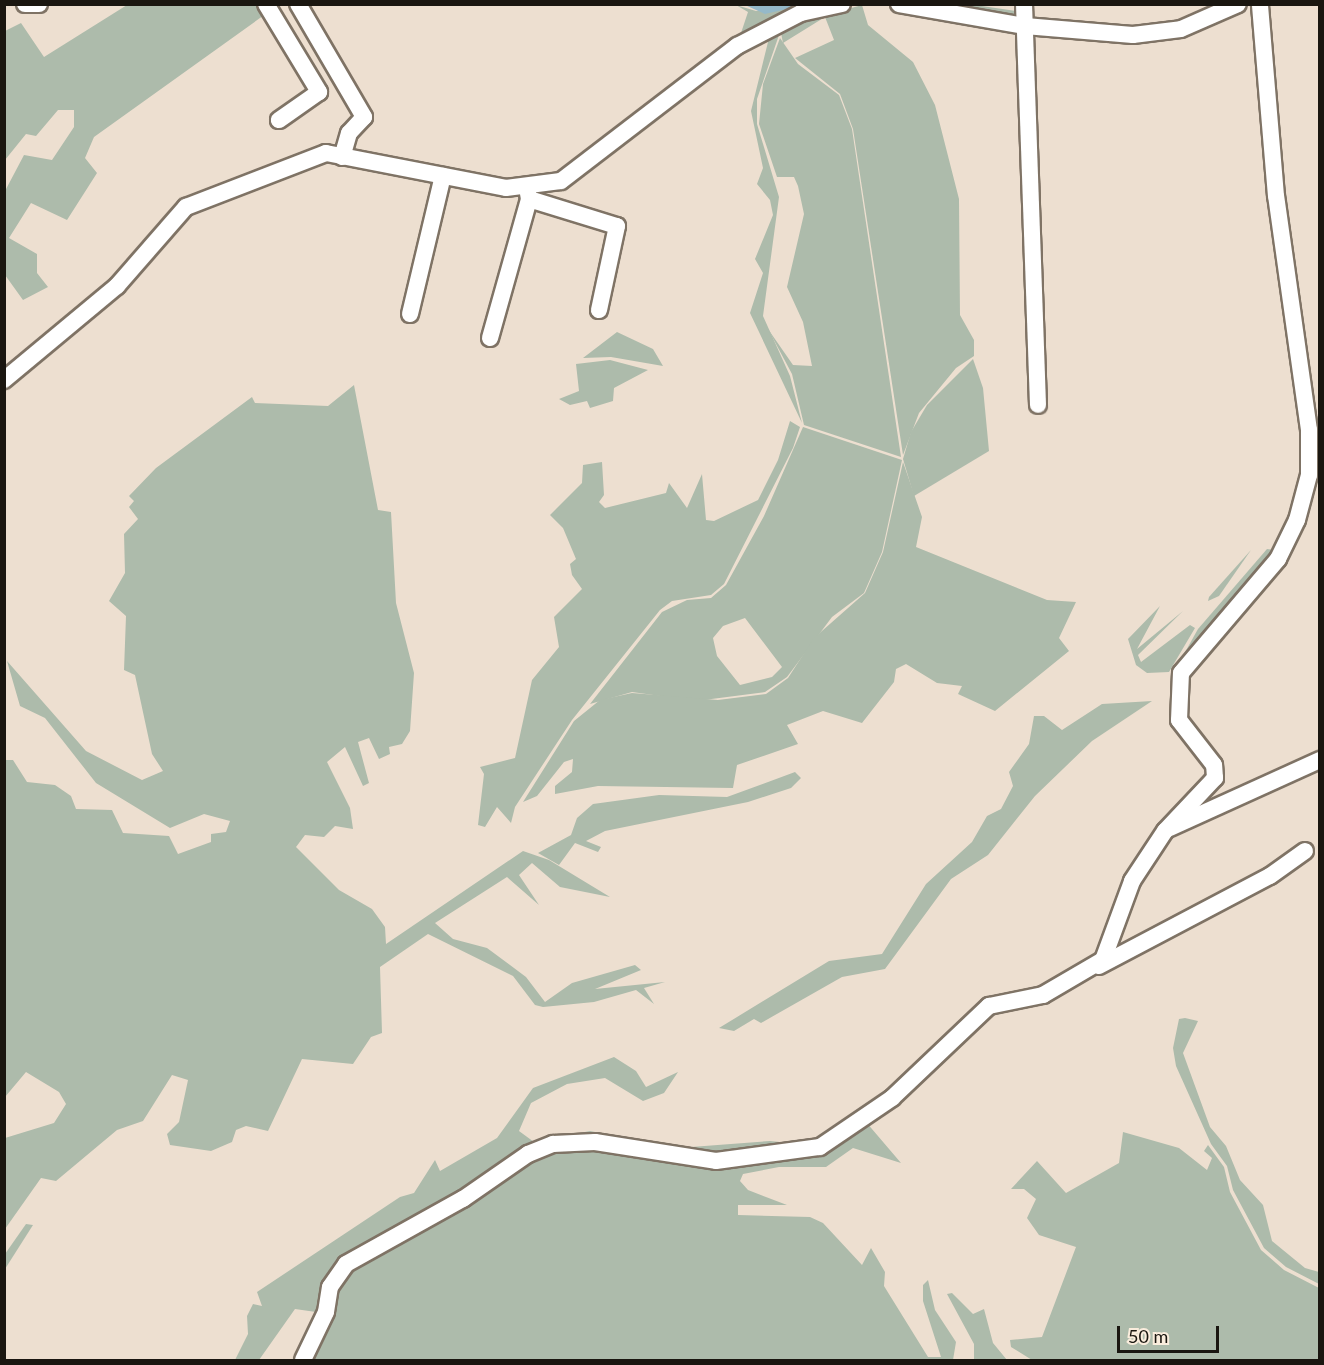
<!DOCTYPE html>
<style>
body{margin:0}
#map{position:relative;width:1324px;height:1365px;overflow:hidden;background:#eddfd0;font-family:Lato,sans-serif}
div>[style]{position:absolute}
.green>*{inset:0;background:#adbbab}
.water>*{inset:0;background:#95b9c9}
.roads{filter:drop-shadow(2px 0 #7f7365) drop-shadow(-2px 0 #7f7365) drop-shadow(0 2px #7f7365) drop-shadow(0 -2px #7f7365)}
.minor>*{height:16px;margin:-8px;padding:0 8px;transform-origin:8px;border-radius:8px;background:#fff}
span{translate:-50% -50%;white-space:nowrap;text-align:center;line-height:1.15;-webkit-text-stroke:4.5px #faeddd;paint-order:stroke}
.frame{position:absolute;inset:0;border:6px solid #1a1610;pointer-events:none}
.scale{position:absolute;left:1117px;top:1326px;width:102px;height:27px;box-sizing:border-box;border:3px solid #1a1610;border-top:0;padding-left:8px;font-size:18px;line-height:21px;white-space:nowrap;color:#1a1610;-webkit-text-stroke:4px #faeddd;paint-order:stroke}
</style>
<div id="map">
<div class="green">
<div style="clip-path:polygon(127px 5px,262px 5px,267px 13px,94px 137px,85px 158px,97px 173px,67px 220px,31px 203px,9px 238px,37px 254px,37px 273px,48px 287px,23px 300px,5px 275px,5px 191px,24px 155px,52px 160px,74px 127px,74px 110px,58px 110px,36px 136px,26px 134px,5px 160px,5px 31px,21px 23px,44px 57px)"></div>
<div style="clip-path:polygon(736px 5px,756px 11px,804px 5px,740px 36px,748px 12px)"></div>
<div style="clip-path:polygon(862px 5px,868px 25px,913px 62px,935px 105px,959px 199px,960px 315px,974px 340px,974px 356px,956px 368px,919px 413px,903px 455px,853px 129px,840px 94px,795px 58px,834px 40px,825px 17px,783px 43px,780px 28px)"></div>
<div style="clip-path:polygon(921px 5px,975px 5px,1016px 11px,1016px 17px)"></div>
<div style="clip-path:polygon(775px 30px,779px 35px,757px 99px,757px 124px,779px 197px,763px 316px,790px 376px,802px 423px,750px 313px,763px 273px,755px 259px,773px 215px,770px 200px,757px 184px,763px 168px,751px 111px,768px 42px,760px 38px)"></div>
<div style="clip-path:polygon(780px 38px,798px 64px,839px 95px,852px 129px,901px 457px,804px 425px,792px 374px,768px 329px,793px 365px,812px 366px,803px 322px,787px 287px,804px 214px,798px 186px,794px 177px,777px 177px,759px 124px,763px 84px)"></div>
<div style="clip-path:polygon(617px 332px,653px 349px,663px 366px,611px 357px,583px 358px)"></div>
<div style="clip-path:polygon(973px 359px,983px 388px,989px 451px,914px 496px,903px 459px,911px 432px,927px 405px)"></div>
<div style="clip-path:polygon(610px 360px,648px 370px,614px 388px,613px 401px,590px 408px,587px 401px,570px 405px,559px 399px,579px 391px,576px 364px)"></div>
<div style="clip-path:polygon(354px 385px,378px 510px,391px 512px,396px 603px,414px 673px,410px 731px,402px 744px,389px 747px,390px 754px,379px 759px,369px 738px,358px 742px,369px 783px,363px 786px,345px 747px,327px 762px,350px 808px,353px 829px,335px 826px,324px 837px,305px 835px,296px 847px,339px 890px,372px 909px,385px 927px,386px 944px,523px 851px,549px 860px,610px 897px,560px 887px,532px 863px,519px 875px,539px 905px,507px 877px,435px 923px,453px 939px,487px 948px,526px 977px,545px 1002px,572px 983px,635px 965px,641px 970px,595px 989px,665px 982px,644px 988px,654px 1004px,636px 990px,594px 1002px,543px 1007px,535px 1005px,513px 976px,428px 934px,380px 967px,382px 1033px,371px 1037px,353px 1064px,302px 1059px,268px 1131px,246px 1126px,236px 1130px,232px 1142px,211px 1151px,170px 1145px,167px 1134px,179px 1122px,188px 1080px,172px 1075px,143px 1121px,117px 1130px,56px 1181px,41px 1178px,5px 1229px,5px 1138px,54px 1123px,66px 1104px,59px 1092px,26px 1072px,5px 1097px,5px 760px,13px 760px,27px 782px,55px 785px,71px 796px,76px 809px,112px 810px,123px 833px,169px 836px,178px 854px,211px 842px,211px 834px,226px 832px,230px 821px,204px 814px,170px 828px,96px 783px,45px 718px,20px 706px,7px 661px,86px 751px,142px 780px,163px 771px,152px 754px,135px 675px,124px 670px,126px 616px,109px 601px,125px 573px,124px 534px,138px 519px,129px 507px,134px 501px,129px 496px,156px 468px,252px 397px,255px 403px,328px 406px)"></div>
<div style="clip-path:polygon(790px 421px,800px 427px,793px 448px,724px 584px,711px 595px,672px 601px,660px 610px,572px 720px,515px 807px,511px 823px,497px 807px,485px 827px,478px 825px,484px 774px,480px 767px,515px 758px,532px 680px,559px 647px,554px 617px,582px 589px,572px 575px,570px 564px,576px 559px,563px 528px,550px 515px,582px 483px,583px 465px,602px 462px,604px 495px,599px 502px,605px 508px,666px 493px,669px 483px,687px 508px,702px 474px,706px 520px,714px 521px,758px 500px,778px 460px)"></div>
<div style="clip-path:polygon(evenodd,803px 427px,902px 460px,882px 552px,864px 593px,832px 617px,787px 677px,765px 692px,696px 701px,632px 692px,590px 704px,662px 612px,687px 600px,711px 598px,726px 585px,764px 516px,803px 427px,745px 618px,782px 667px,772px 677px,740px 685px,717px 656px,713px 638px,723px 626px,745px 618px)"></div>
<div style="clip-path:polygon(903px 462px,922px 517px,916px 547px,1047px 600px,1076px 602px,1059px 638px,1069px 651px,995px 711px,958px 694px,962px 686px,937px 683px,906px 664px,896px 669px,894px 682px,862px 723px,823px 711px,787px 725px,798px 744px,737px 765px,733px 788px,598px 786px,555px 794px,555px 786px,572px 772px,573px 759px,564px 762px,537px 796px,523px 802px,574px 721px,600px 700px,632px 693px,718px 700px,766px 694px,788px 678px,814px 638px,865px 593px,883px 552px)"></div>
<div style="clip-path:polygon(1267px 549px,1275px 550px,1179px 663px,1198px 629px)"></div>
<div style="clip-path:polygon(1251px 550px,1219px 596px,1208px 601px,1209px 597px)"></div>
<div style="clip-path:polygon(1160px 606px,1137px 649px,1183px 611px,1138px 655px,1141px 662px,1190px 625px,1195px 628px,1169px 672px,1147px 673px,1136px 665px,1128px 639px)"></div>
<div style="clip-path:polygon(1152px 701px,1092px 741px,1035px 796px,988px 855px,951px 879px,885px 969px,842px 977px,761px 1023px,754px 1019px,734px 1031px,719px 1028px,829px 961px,882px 954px,926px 884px,972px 842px,987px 816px,1001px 809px,1013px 786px,1009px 772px,1029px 744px,1034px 716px,1044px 716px,1062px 730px,1102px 704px)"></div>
<div style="clip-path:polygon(795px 772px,801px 778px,791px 788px,748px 802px,605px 831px,586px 841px,601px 847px,598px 852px,575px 843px,559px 865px,538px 853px,571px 835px,577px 818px,593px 804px,659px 795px,727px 797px)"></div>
<div style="clip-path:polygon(1185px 1018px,1198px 1021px,1183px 1053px,1210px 1127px,1226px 1146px,1240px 1180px,1263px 1205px,1272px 1241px,1305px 1268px,1319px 1272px,1319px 1284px,1286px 1267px,1264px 1248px,1233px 1190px,1227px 1166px,1211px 1144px,1176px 1066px,1173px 1048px,1179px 1019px)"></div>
<div style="clip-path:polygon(614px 1057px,636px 1071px,646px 1087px,678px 1072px,664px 1093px,643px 1101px,605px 1078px,567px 1084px,531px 1103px,519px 1131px,534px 1142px,590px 1131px,678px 1148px,770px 1141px,809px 1145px,709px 1157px,573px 1138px,363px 1249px,323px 1313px,295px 1309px,259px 1360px,235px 1360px,248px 1334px,247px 1316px,253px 1304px,262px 1306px,257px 1292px,400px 1197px,414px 1193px,435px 1160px,440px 1171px,497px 1138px,533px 1088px)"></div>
<div style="clip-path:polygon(866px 1122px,901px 1163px,853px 1148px,826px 1167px,779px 1167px,743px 1174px,740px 1181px,748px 1190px,787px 1205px,738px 1205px,738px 1215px,810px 1217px,823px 1223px,862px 1265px,871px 1248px,885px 1272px,884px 1286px,928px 1357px,941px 1357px,923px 1301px,923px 1285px,928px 1280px,935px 1310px,956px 1342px,953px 1360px,304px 1360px,337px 1276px,553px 1146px,684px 1160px,790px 1154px)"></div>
<div style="clip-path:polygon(1123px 1132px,1179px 1148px,1207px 1170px,1212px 1158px,1204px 1151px,1208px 1145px,1224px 1167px,1230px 1192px,1261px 1250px,1284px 1270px,1319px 1288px,1319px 1360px,1032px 1360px,1011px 1347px,1010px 1340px,1042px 1337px,1076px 1247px,1039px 1235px,1027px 1218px,1036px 1199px,1024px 1189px,1011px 1189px,1037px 1161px,1066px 1193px,1119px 1163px)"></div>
<div style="clip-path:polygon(26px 1224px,33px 1225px,5px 1269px,5px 1254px)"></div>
<div style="clip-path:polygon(952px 1293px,973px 1314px,984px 1309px,993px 1343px,1007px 1360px,974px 1360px,974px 1344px,947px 1294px)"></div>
</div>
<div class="water">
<div style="clip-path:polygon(745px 5px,772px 6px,804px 5px,765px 14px)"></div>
</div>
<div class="roads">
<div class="minor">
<div style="left:25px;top:4px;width:14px"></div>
<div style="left:266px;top:4px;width:103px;rotate:58.9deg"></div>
<div style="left:319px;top:92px;width:49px;rotate:145deg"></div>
<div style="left:298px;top:4px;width:131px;rotate:59.7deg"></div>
<div style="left:364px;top:117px;width:22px;rotate:133deg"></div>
<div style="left:349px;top:133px;width:25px;rotate:106deg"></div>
<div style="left:899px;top:4px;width:128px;rotate:9.9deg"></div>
<div style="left:1025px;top:26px;width:108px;rotate:4.8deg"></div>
<div style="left:1133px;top:35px;width:48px;rotate:-7.1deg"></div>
<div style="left:1181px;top:29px;width:62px;rotate:-23.7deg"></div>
<div style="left:1024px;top:4px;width:401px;rotate:88deg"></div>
<div style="left:529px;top:199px;width:92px;rotate:17.1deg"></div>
<div style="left:617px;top:226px;width:86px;rotate:102.1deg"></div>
<div style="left:410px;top:314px;width:142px;rotate:-76.6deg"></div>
<div style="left:490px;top:338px;width:144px;rotate:-74.3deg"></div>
<div style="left:529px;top:199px;width:11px;rotate:-100deg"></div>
<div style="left:4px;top:380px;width:147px;rotate:-39.8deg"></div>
<div style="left:117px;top:286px;width:105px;rotate:-48.9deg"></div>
<div style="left:186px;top:207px;width:150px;rotate:-21.1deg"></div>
<div style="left:326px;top:153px;width:183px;rotate:11deg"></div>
<div style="left:506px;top:188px;width:55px;rotate:-7.3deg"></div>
<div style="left:561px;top:181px;width:222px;rotate:-37.5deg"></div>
<div style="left:737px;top:46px;width:72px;rotate:-27.3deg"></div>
<div style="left:801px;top:13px;width:42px;rotate:-12.4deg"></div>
<div style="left:1170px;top:828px;width:165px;rotate:-24.4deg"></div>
<div style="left:1099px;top:966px;width:193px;rotate:-27.8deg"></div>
<div style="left:1270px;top:876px;width:43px;rotate:-35.5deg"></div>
<div style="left:303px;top:1360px;width:53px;rotate:-64.4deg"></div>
<div style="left:326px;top:1312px;width:25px;rotate:-81deg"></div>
<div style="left:330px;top:1287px;width:28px;rotate:-55deg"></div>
<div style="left:346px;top:1264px;width:134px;rotate:-29.1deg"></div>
<div style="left:463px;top:1199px;width:79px;rotate:-34.7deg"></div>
<div style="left:528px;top:1154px;width:27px;rotate:-22deg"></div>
<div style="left:553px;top:1144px;width:42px;rotate:-2.7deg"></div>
<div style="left:595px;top:1142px;width:122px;rotate:8.9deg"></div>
<div style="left:716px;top:1161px;width:105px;rotate:-7.7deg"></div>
<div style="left:820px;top:1147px;width:87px;rotate:-34.2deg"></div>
<div style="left:892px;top:1098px;width:134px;rotate:-43.5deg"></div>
<div style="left:989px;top:1006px;width:55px;rotate:-11.5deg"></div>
<div style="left:1043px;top:995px;width:69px;rotate:-30.3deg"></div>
<div style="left:1103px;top:960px;width:84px;rotate:-69.8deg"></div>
<div style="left:1132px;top:881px;width:60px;rotate:-56.6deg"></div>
<div style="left:1165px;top:831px;width:73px;rotate:-46.7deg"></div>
<div style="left:1215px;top:778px;width:13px;rotate:-94deg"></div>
<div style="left:1214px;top:765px;width:57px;rotate:-127.9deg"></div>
<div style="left:1179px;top:720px;width:47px;rotate:-87.6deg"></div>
<div style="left:1181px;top:673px;width:150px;rotate:-49.6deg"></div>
<div style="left:1278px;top:559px;width:43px;rotate:-64deg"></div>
<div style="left:1297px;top:520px;width:47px;rotate:-75.1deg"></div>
<div style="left:1309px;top:475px;width:45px;rotate:-90deg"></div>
<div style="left:1309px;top:430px;width:236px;rotate:-98deg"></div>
<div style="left:1276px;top:196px;width:193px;rotate:-94.8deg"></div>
</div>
</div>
<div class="frame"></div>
<div class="scale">50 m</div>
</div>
